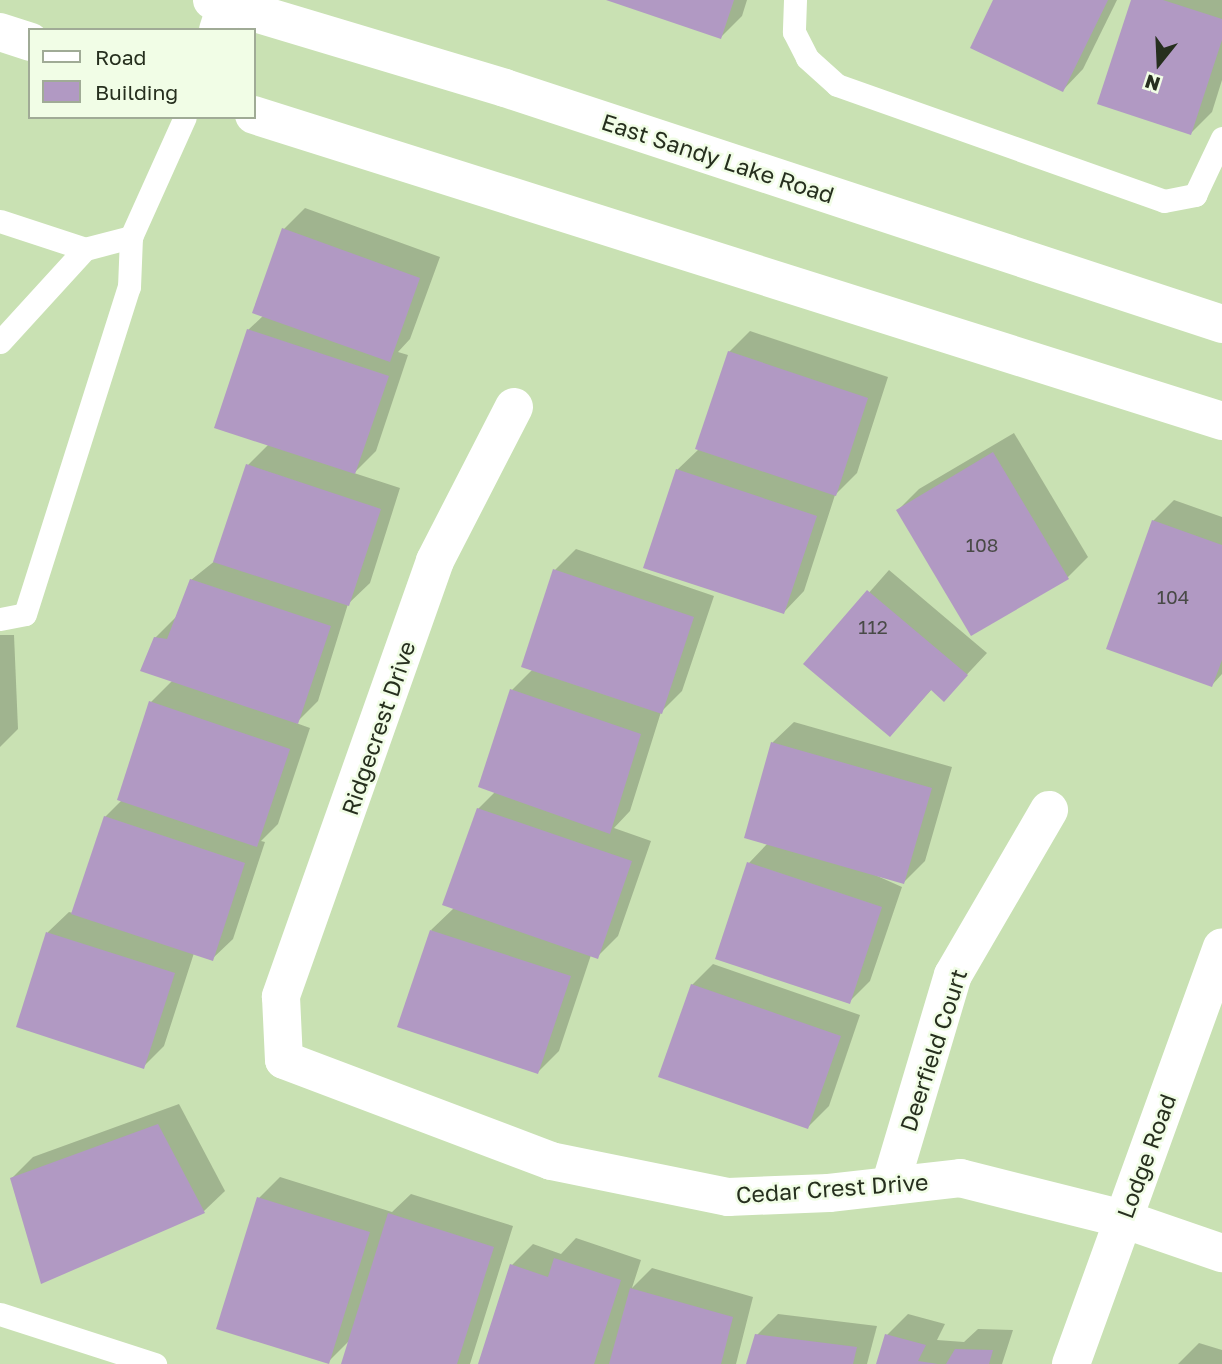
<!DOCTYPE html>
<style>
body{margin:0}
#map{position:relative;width:1222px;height:1364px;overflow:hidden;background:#c9e1b3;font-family:"Golos Text",sans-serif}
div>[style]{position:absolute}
.shadow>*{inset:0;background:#0003}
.building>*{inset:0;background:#b199c3}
.lane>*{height:23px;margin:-11.5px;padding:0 11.5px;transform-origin:11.5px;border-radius:11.5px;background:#fff}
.street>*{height:38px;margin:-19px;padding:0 19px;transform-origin:19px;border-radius:19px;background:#fff}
.secondary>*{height:38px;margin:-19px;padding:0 19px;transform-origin:19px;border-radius:19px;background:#fff}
span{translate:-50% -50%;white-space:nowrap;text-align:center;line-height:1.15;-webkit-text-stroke:5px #f1fde6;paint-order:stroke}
.number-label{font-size:19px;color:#494a47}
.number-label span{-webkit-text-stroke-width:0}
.street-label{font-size:23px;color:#262f1e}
.legend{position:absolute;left:28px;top:28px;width:228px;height:91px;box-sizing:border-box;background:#f1fde6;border:2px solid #a0ab96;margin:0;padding:9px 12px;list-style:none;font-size:21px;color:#262f1e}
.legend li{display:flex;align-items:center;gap:14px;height:35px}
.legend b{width:35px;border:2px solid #a0ab96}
.north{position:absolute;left:1124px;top:28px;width:70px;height:70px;-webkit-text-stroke:5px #f1fde6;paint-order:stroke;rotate:198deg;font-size:19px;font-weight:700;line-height:28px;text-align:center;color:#262f1e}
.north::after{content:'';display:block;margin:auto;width:24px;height:32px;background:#262f1e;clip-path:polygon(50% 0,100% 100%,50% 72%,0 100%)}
</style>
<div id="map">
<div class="shadow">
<div style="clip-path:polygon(610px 0,747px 0,742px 16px,721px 37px)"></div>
<div style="clip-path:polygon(995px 0,1117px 0,1083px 69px,1063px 90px)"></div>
<div style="clip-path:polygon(1133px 0,1222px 0,1222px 80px,1212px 112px,1191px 133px)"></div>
<div style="clip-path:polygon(305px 208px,440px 257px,410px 339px,398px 352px,408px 355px,376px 451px,354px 473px,400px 488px,370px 583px,348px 604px,318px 701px,296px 723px,310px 728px,278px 824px,261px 841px,265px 842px,233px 939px,212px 959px,194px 953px,164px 1046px,143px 1067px,18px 1026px,48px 932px,69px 912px,73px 913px,105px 817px,122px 800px,151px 702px,173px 680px,155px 638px,176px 617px,191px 580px,216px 560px,248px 465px,269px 444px,248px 330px,264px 315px,284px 229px)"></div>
<div style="clip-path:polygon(750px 331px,888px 377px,857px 473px,835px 495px,804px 591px,784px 612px,677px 470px,699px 449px,729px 352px)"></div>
<div style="clip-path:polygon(1014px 433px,1088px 557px,1067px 578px,898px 510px,919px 489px)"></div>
<div style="clip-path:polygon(1174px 500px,1222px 517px,1222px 674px,1212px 685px,1153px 521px)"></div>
<div style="clip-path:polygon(576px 549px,714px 596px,682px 691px,661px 712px,630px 811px,614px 828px,651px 841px,618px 936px,597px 957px,591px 955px,559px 1051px,538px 1072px,431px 930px,454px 908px,478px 809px,495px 792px,512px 690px,533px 669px,555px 570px)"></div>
<div style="clip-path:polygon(889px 570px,987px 653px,944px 699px,932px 689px,890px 735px,806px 664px)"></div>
<div style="clip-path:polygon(0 635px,14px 635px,18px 729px,0 747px)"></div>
<div style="clip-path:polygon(794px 722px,952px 767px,925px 861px,904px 882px,866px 871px,902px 887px,870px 981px,849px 1002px,749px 863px,768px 843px,746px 837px,773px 742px)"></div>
<div style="clip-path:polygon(713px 964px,860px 1015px,829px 1106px,808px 1127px,692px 985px)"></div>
<div style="clip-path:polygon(179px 1104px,225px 1191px,204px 1211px,12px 1178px,33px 1157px)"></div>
<div style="clip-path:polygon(280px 1177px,392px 1212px,411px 1194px,513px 1226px,470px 1364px,346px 1364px,350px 1340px,328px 1362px,259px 1198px)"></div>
<div style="clip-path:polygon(576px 1238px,641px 1260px,632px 1288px,652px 1268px,753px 1297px,736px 1364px,480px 1364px,512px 1265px,533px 1244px,561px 1254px)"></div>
<div style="clip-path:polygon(778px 1314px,877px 1326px,867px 1364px,747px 1364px,757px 1335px)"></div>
<div style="clip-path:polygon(908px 1314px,945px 1324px,937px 1340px,964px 1342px,978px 1329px,1013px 1330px,1002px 1364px,877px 1364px,887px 1335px)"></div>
<div style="clip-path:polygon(1199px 1343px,1222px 1350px,1222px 1364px,1178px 1364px)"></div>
</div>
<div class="building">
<div style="clip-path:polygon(606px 0,734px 0,721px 39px)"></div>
<div style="clip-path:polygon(993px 0,1108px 0,1063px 92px,970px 48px)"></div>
<div style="clip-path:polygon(1131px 0,1163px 0,1222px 19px,1222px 40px,1191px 135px,1097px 104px)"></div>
<div style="clip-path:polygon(282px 228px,420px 278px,390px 362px,252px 313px)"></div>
<div style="clip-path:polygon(247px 329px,389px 376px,355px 474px,214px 428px)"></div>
<div style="clip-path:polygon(728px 351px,868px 398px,836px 496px,695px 449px)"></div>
<div style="clip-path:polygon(993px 452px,1069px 579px,971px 636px,896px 510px)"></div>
<div style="clip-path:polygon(246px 464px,381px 509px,349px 606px,213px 562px)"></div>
<div style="clip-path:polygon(676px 469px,817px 516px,784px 614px,643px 568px)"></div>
<div style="clip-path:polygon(1152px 520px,1222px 545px,1222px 660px,1212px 687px,1106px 649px)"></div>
<div style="clip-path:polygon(553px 569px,694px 617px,662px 714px,521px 667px)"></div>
<div style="clip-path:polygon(190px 579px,331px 626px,298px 724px,140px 671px,154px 637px,167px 639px)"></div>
<div style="clip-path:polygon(867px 590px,968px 675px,944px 702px,931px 690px,890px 737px,803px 664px)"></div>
<div style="clip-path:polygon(510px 689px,641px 734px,610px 834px,478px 787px)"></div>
<div style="clip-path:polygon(149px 701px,290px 749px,257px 847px,117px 800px)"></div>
<div style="clip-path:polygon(771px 742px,932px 788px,904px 884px,744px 838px)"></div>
<div style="clip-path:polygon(477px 808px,632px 861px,598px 959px,442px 905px)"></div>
<div style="clip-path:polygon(104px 816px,245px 863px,213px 961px,71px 914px)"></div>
<div style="clip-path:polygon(747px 862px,882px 907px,850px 1004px,715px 959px)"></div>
<div style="clip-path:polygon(430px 930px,571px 976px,538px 1074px,397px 1027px)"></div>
<div style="clip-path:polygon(46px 932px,175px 973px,144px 1069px,16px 1027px)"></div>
<div style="clip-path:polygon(691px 984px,841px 1036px,808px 1129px,658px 1077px)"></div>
<div style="clip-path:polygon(158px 1124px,205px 1213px,41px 1284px,10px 1178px)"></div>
<div style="clip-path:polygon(257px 1197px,370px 1232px,329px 1364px,216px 1329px)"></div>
<div style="clip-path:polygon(388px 1213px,494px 1247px,457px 1364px,341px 1364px)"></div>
<div style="clip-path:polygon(554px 1258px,621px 1280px,594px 1364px,478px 1364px,510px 1264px,548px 1277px)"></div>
<div style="clip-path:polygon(630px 1288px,733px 1317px,721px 1364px,609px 1364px)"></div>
<div style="clip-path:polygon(755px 1334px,857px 1347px,853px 1364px,746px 1364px)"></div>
<div style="clip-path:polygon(885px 1334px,926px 1345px,918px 1361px,938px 1364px,876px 1364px)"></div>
<div style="clip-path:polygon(955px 1349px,993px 1350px,989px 1364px,946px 1364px)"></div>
</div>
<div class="lane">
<div style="left:795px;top:0;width:32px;rotate:92deg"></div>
<div style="left:794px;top:32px;width:29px;rotate:63deg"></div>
<div style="left:807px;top:58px;width:40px;rotate:42deg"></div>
<div style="left:837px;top:85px;width:347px;rotate:19.5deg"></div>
<div style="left:1164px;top:201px;width:32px;rotate:-11deg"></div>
<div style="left:1195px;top:195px;width:63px;rotate:-64.7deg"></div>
<div style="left:0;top:221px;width:89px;rotate:18.2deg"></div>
<div style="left:0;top:342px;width:126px;rotate:-47.6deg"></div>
<div style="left:85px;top:249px;width:48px;rotate:-14.6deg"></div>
<div style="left:0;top:619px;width:25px;rotate:-11deg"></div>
<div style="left:25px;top:614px;width:343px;rotate:-72.4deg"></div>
<div style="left:129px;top:287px;width:50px;rotate:-87.7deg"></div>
<div style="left:131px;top:237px;width:132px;rotate:-65.8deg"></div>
<div style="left:0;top:1314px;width:163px;rotate:17.9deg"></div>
</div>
<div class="street">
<div style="left:218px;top:30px;width:32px;rotate:-72deg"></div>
<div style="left:514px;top:407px;width:173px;rotate:117.2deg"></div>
<div style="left:435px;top:561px;width:462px;rotate:109.5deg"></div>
<div style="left:281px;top:997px;width:63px;rotate:87.3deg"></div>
<div style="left:284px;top:1060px;width:285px;rotate:20.7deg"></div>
<div style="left:551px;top:1161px;width:181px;rotate:11.5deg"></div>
<div style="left:728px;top:1197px;width:101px;rotate:-2.3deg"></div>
<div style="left:829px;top:1193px;width:132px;rotate:-6.5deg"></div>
<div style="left:960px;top:1178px;width:168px;rotate:14.1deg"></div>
<div style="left:1123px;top:1219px;width:105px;rotate:19deg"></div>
<div style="left:890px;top:1186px;width:220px;rotate:-73.4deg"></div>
<div style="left:953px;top:975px;width:191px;rotate:-59.8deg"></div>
<div style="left:1071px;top:1364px;width:443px;rotate:-70.1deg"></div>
</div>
<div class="secondary">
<div style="left:212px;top:0;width:306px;rotate:16.7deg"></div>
<div style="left:505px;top:88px;width:755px;rotate:18.22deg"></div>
<div style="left:0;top:32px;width:32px;rotate:18deg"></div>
<div style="left:254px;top:115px;width:1015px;rotate:17.54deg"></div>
</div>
<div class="number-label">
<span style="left:982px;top:545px">108</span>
<span style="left:1173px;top:597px">104</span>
<span style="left:873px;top:627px">112</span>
</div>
<div class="street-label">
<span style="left:718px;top:158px;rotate:18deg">East Sandy Lake Road</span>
<span style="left:378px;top:728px;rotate:-71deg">Ridgecrest Drive</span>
<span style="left:933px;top:1050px;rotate:-72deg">Deerfield Court</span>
<span style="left:1146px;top:1156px;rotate:-70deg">Lodge Road</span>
<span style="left:832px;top:1188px;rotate:-4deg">Cedar Crest Drive</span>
</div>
<ul class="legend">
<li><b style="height:9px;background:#fff"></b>Road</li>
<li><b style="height:19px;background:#b199c3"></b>Building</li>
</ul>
<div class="north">N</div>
</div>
